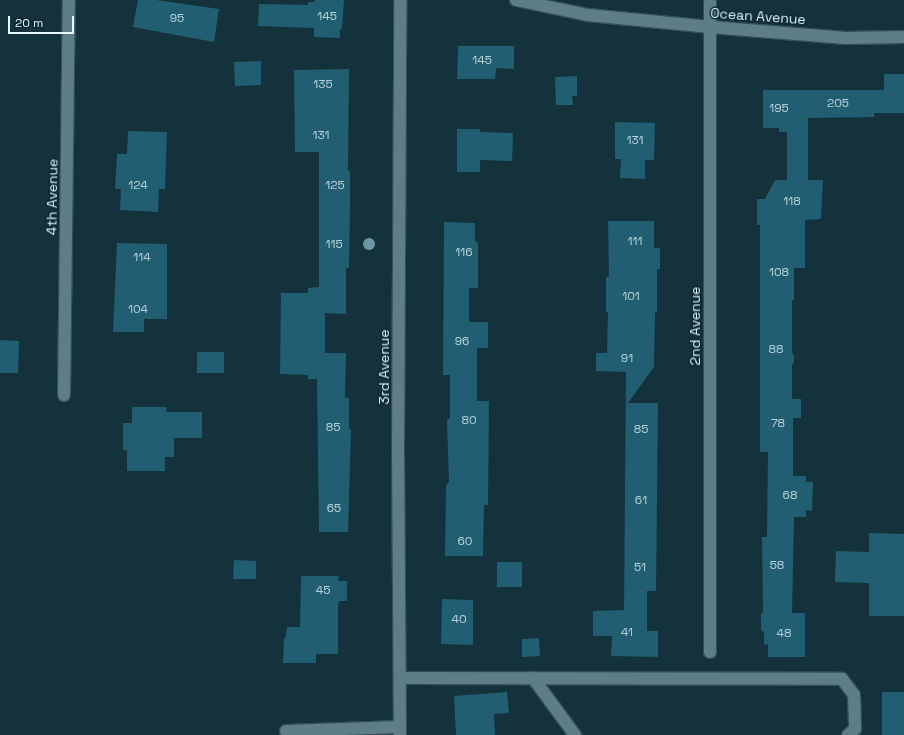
<!DOCTYPE html>
<style>
body{margin:0}
#map{position:relative;width:904px;height:735px;overflow:hidden;background:#13323c;font-family:"Space Grotesk",sans-serif}
div>[style]{position:absolute}
.building>*{inset:0;background:#215e71}
.roads{filter:drop-shadow(1px 0 #374f58) drop-shadow(-1px 0 #374f58) drop-shadow(0 1px #374f58) drop-shadow(0 -1px #374f58)}
.minor>*{height:12px;margin:-6px;padding:0 6px;transform-origin:6px;border-radius:6px;background:#5d7d88}
.trees>*{width:12px;height:12px;margin:-6px;border-radius:50%;background:#6c96a4}
span{translate:-50% -50%;white-space:nowrap;text-align:center;line-height:1.15;-webkit-text-stroke:3px #082832;paint-order:stroke}
.number-label{font-size:12px;color:#b5d2db}
.number-label span{-webkit-text-stroke-width:0}
.street-label{font-size:14px;color:#e6f8fe}
.scale{position:absolute;left:8px;top:16px;width:66px;height:18px;box-sizing:border-box;border:2px solid #e6f8fe;border-top:0;padding-left:5px;font-size:12px;line-height:14px;white-space:nowrap;color:#e6f8fe;-webkit-text-stroke:3px #082832;paint-order:stroke}
</style>
<div id="map">
<div class="building">
<div style="clip-path:polygon(138px 0,156px 0,219px 9px,214px 42px,133px 27px)"></div>
<div style="clip-path:polygon(315px 0,344px 0,342px 29px,340px 29px,340px 38px,314px 37px,314px 28px,258px 26px,259px 4px,308px 5px,308px 2px,315px 2px)"></div>
<div style="clip-path:polygon(458px 46px,514px 46px,514px 69px,496px 68px,495px 79px,457px 79px)"></div>
<div style="clip-path:polygon(261px 61px,261px 85px,235px 86px,234px 62px)"></div>
<div style="clip-path:polygon(349px 69px,348px 171px,350px 171px,350px 207px,349px 268px,346px 268px,346px 314px,325px 313px,325px 353px,346px 353px,345px 398px,349px 398px,349px 428px,351px 430px,348px 532px,319px 532px,317px 379px,308px 379px,308px 375px,280px 374px,281px 293px,308px 293px,308px 288px,319px 287px,319px 152px,295px 152px,294px 70px)"></div>
<div style="clip-path:polygon(884px 74px,904px 74px,904px 113px,874px 113px,874px 117px,808px 118px,808px 180px,823px 180px,821px 219px,805px 220px,805px 268px,794px 268px,794px 300px,792px 300px,792px 352px,794px 356px,794px 362px,792px 365px,792px 399px,801px 399px,801px 418px,793px 418px,793px 476px,806px 476px,806px 482px,813px 482px,812px 511px,806px 510px,806px 517px,794px 517px,792px 613px,805px 613px,805px 657px,768px 657px,768px 644px,764px 645px,764px 632px,761px 630px,761px 613px,763px 613px,762px 537px,767px 537px,768px 452px,760px 452px,760px 225px,757px 225px,757px 199px,765px 199px,775px 180px,787px 180px,787px 132px,779px 132px,779px 128px,763px 128px,763px 90px,884px 90px)"></div>
<div style="clip-path:polygon(577px 76px,577px 96px,572px 96px,573px 105px,556px 105px,555px 77px)"></div>
<div style="clip-path:polygon(615px 122px,655px 123px,654px 160px,645px 160px,645px 179px,620px 178px,621px 159px,615px 159px)"></div>
<div style="clip-path:polygon(457px 129px,480px 129px,480px 132px,513px 133px,512px 161px,480px 160px,480px 172px,457px 172px)"></div>
<div style="clip-path:polygon(128px 131px,167px 132px,165px 189px,159px 189px,158px 212px,120px 210px,121px 189px,115px 189px,117px 154px,127px 154px)"></div>
<div style="clip-path:polygon(608px 221px,654px 221px,654px 248px,660px 248px,660px 269px,657px 269px,657px 312px,655px 312px,654px 367px,628px 403px,658px 403px,656px 591px,647px 591px,647px 631px,658px 631px,658px 657px,611px 656px,612px 636px,593px 636px,593px 611px,624px 610px,626px 372px,596px 371px,596px 353px,607px 353px,608px 312px,606px 312px,606px 277px,609px 277px)"></div>
<div style="clip-path:polygon(444px 222px,475px 223px,475px 242px,478px 242px,478px 288px,469px 288px,469px 322px,488px 322px,488px 348px,477px 348px,477px 401px,489px 401px,488px 505px,484px 505px,483px 556px,445px 556px,446px 486px,449px 481px,447px 420px,450px 418px,450px 375px,443px 375px)"></div>
<div style="clip-path:polygon(117px 243px,167px 244px,167px 319px,144px 319px,144px 332px,113px 332px)"></div>
<div style="clip-path:polygon(0 340px,19px 341px,18px 373px,0 373px)"></div>
<div style="clip-path:polygon(197px 352px,224px 352px,224px 373px,197px 373px)"></div>
<div style="clip-path:polygon(132px 407px,167px 407px,166px 412px,202px 412px,202px 438px,174px 438px,174px 457px,165px 457px,165px 471px,127px 471px,127px 450px,123px 450px,123px 423px,132px 423px)"></div>
<div style="clip-path:polygon(869px 533px,904px 534px,904px 616px,869px 616px,869px 583px,835px 582px,836px 551px,869px 552px)"></div>
<div style="clip-path:polygon(234px 560px,256px 561px,256px 579px,233px 579px)"></div>
<div style="clip-path:polygon(497px 562px,522px 562px,522px 587px,497px 587px)"></div>
<div style="clip-path:polygon(301px 576px,339px 576px,338px 581px,347px 581px,347px 601px,339px 601px,338px 606px,338px 654px,316px 654px,316px 663px,283px 663px,284px 639px,286px 636px,287px 627px,300px 627px)"></div>
<div style="clip-path:polygon(442px 599px,473px 600px,473px 645px,441px 644px)"></div>
<div style="clip-path:polygon(539px 638px,540px 656px,522px 657px,522px 639px)"></div>
<div style="clip-path:polygon(507px 692px,509px 713px,494px 714px,495px 735px,456px 735px,454px 696px)"></div>
<div style="clip-path:polygon(882px 692px,904px 692px,904px 735px,882px 735px)"></div>
</div>
<div class="roads">
<div class="minor">
<div style="left:516px;top:0;width:74px;rotate:11.8deg"></div>
<div style="left:588px;top:15px;width:123px;rotate:5.6deg"></div>
<div style="left:710px;top:27px;width:136px;rotate:4.6deg"></div>
<div style="left:846px;top:38px;width:58px;rotate:-1deg"></div>
<div style="left:64px;top:395px;width:395px;rotate:-89.3deg"></div>
<div style="left:710px;top:652px;width:652px;rotate:-90deg"></div>
<div style="left:400px;top:678px;width:442px;rotate:0.1deg"></div>
<div style="left:842px;top:679px;width:20px;rotate:53deg"></div>
<div style="left:854px;top:695px;width:34px;rotate:88deg"></div>
<div style="left:855px;top:729px;width:9px;rotate:139deg"></div>
<div style="left:533px;top:678px;width:71px;rotate:53.6deg"></div>
<div style="left:286px;top:731px;width:114px;rotate:-2deg"></div>
<div style="left:400px;top:735px;width:285px;rotate:-90.4deg"></div>
<div style="left:398px;top:450px;width:450px;rotate:-89.7deg"></div>
</div>
</div>
<div class="trees">
<div style="left:369px;top:244px"></div>
</div>
<div class="number-label">
<span style="left:327px;top:17px">145</span>
<span style="left:177px;top:19px">95</span>
<span style="left:482px;top:61px">145</span>
<span style="left:323px;top:85px">135</span>
<span style="left:838px;top:104px">205</span>
<span style="left:779px;top:109px">195</span>
<span style="left:321px;top:136px">131</span>
<span style="left:635px;top:141px">131</span>
<span style="left:138px;top:186px">124</span>
<span style="left:335px;top:186px">125</span>
<span style="left:792px;top:202px">118</span>
<span style="left:635px;top:242px">111</span>
<span style="left:334px;top:245px">115</span>
<span style="left:464px;top:253px">116</span>
<span style="left:142px;top:258px">114</span>
<span style="left:779px;top:273px">108</span>
<span style="left:631px;top:297px">101</span>
<span style="left:138px;top:310px">104</span>
<span style="left:462px;top:342px">96</span>
<span style="left:776px;top:350px">88</span>
<span style="left:627px;top:359px">91</span>
<span style="left:469px;top:421px">80</span>
<span style="left:778px;top:424px">78</span>
<span style="left:333px;top:428px">85</span>
<span style="left:641px;top:430px">85</span>
<span style="left:790px;top:496px">68</span>
<span style="left:641px;top:501px">61</span>
<span style="left:334px;top:509px">65</span>
<span style="left:465px;top:542px">60</span>
<span style="left:777px;top:566px">58</span>
<span style="left:640px;top:568px">51</span>
<span style="left:323px;top:591px">45</span>
<span style="left:459px;top:620px">40</span>
<span style="left:627px;top:633px">41</span>
<span style="left:784px;top:634px">48</span>
</div>
<div class="street-label">
<span style="left:758px;top:16px;rotate:4deg">Ocean Avenue</span>
<span style="left:52px;top:197px;rotate:-89deg">4th Avenue</span>
<span style="left:695px;top:326px;rotate:-90deg">2nd Avenue</span>
<span style="left:384px;top:367px;rotate:-90deg">3rd Avenue</span>
</div>
<div class="scale">20 m</div>
</div>
